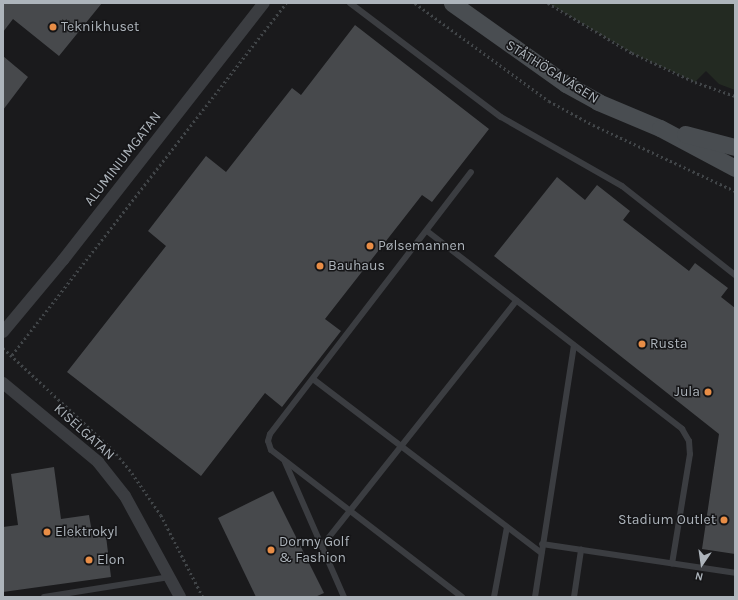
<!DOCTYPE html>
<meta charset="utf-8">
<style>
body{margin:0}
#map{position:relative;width:738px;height:600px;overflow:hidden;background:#1a1a1c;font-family:Karla,sans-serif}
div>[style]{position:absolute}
.green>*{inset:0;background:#232a22}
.building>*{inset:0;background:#47494c}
.path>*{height:2.5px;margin-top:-1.25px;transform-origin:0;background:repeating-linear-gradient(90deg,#414548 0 2px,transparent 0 5px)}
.service>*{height:6px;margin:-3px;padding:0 3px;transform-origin:3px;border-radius:3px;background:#3b3d41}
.minor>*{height:12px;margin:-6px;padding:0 6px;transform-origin:6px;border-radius:6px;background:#3b3d41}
.secondary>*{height:17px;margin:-8.5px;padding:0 8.5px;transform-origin:8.5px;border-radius:8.5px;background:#494d51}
.dots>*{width:11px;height:11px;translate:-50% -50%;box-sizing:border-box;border:2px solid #151517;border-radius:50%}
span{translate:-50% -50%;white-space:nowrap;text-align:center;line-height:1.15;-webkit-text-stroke:3px #151517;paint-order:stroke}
.poi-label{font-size:14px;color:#adb4bb}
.left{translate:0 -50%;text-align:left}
.right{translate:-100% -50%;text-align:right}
.street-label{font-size:14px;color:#adb4bb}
.frame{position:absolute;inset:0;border:4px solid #adb4bb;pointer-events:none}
.north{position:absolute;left:682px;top:544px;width:40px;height:40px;-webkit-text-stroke:3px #151517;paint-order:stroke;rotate:193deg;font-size:11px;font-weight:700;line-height:16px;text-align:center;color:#adb4bb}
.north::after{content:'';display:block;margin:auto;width:14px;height:18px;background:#adb4bb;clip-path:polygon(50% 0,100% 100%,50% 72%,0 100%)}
</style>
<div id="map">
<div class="green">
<div style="clip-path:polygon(548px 3px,735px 3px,735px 90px,719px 84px,706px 71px,695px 82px,632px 53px)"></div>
</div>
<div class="building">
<div style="clip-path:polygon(3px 3px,102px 3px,59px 56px,13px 19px,3px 32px)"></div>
<div style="clip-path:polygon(355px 25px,489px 129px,432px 202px,422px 195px,325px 319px,341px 331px,282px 407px,265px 393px,201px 476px,67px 372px,166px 246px,148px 231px,206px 156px,226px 172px,292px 88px,301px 95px)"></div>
<div style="clip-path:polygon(3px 56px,28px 77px,3px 110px)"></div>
<div style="clip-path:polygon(557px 177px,585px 200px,597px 185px,630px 211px,623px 220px,689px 271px,695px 263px,728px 288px,721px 297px,735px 308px,735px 554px,702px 549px,719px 434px,494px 256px)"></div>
<div style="clip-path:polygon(54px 467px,61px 519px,89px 515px,93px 538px,106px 536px,111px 577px,3px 592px,3px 527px,18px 525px,11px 474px)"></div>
<div style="clip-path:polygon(273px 491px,324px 593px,315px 597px,256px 597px,218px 518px)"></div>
</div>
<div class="path">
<div style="left:415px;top:3px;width:166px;rotate:36.2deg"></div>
<div style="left:549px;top:101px;width:50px;rotate:28.6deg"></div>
<div style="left:593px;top:125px;width:157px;rotate:24.9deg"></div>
<div style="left:548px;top:3px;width:98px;rotate:30.8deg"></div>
<div style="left:632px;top:53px;width:69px;rotate:24.7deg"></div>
<div style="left:695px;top:82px;width:42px;rotate:19.3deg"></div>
<div style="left:3px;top:348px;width:150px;rotate:42.8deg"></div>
<div style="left:113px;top:450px;width:30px;rotate:50deg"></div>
<div style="left:132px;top:473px;width:51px;rotate:55.4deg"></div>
<div style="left:161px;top:515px;width:92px;rotate:62.9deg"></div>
<div style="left:12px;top:355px;width:446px;rotate:-52.1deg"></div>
</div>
<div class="service">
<div style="left:350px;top:3px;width:189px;rotate:37.1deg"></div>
<div style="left:501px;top:117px;width:139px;rotate:29.7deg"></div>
<div style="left:622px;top:186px;width:144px;rotate:38.2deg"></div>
<div style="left:427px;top:231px;width:323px;rotate:37.8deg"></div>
<div style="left:682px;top:429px;width:14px;rotate:60deg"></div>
<div style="left:689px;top:441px;width:13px;rotate:86deg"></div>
<div style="left:690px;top:454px;width:111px;rotate:99.3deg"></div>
<div style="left:313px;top:379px;width:287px;rotate:37.3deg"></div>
<div style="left:285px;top:462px;width:147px;rotate:66.4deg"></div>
<div style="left:542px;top:544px;width:195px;rotate:8.5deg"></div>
<div style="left:322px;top:546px;width:313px;rotate:-51.6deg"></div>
<div style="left:44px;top:597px;width:127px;rotate:-9.1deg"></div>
<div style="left:462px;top:597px;width:241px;rotate:-142.4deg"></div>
<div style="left:271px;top:450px;width:9px;rotate:-108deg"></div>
<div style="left:268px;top:441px;width:7px;rotate:-74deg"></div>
<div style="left:270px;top:434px;width:330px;rotate:-52.5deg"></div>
<div style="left:494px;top:597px;width:71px;rotate:-79.5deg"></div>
<div style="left:535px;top:597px;width:254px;rotate:-81.2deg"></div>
<div style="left:574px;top:597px;width:48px;rotate:-81.5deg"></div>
</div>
<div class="minor">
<div style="left:3px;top:332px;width:94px;rotate:-50.2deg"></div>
<div style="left:63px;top:260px;width:326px;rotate:-52deg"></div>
<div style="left:3px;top:383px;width:124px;rotate:39.7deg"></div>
<div style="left:98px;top:462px;width:43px;rotate:51.5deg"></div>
<div style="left:125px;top:496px;width:115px;rotate:61.4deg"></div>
</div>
<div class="secondary">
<div style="left:452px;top:3px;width:140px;rotate:35.4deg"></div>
<div style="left:566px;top:84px;width:37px;rotate:29deg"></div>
<div style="left:598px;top:102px;width:67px;rotate:22.8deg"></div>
<div style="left:660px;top:128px;width:85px;rotate:28.1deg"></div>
<div style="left:685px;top:134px;width:52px;rotate:14.6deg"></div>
</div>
<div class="dots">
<div style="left:53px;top:27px;background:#e88d46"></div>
<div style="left:370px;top:246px;background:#e88d46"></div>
<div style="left:320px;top:266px;background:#e88d46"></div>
<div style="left:642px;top:344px;background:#e88d46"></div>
<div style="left:708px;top:392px;background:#e88d46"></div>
<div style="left:724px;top:520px;background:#e88d46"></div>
<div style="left:47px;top:532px;background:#e88d46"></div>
<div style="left:271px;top:550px;background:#e88d46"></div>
<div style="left:89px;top:560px;background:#e88d46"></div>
</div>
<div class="poi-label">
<span class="left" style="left:61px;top:27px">Teknikhuset</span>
<span class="left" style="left:378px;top:246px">Pølsemannen</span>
<span class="left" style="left:328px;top:266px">Bauhaus</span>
<span class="left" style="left:650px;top:344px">Rusta</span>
<span class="right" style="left:700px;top:392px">Jula</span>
<span class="right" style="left:716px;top:520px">Stadium Outlet</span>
<span class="left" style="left:55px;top:532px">Elektrokyl</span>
<span class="left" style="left:279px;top:550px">Dormy Golf<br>&amp; Fashion</span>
<span class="left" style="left:97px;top:560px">Elon</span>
</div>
<div class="street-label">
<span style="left:552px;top:72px;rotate:32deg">STÅTHÖGAVÄGEN</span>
<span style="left:123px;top:159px;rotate:-52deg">ALUMINIUMGATAN</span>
<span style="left:84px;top:432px;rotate:42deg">KISELGATAN</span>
</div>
<div class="frame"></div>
<div class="north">N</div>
</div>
